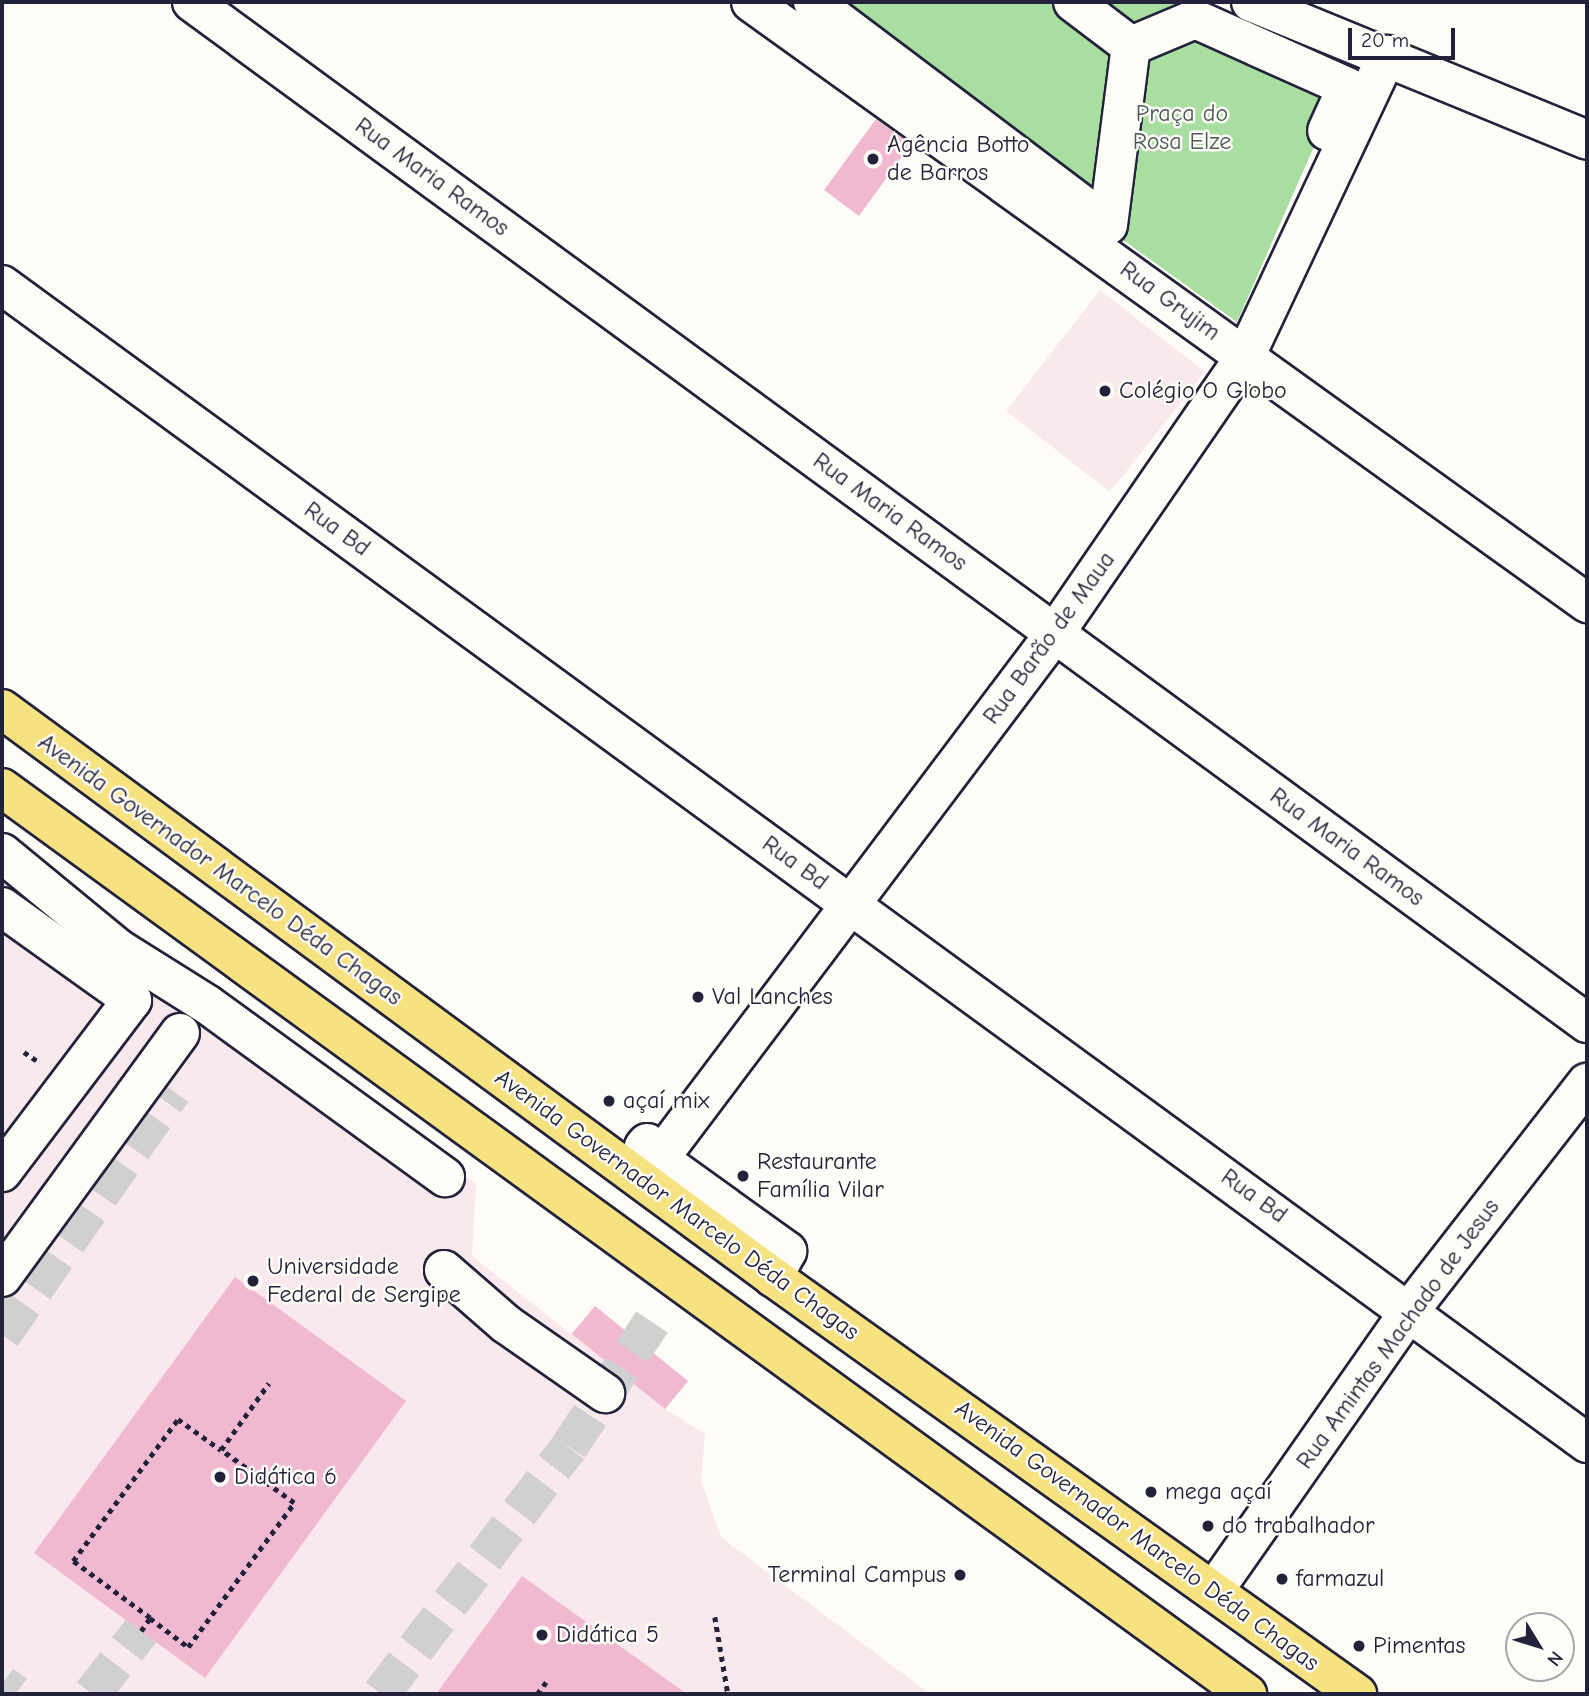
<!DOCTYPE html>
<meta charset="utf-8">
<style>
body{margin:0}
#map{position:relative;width:1589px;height:1696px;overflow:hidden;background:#fdfcf7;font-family:"Comic Neue",sans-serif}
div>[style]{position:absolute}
.built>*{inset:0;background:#f9e8ec}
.green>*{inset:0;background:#a8dea0}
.building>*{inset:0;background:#f0b9d1}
.minor-tunnel>*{height:38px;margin-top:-19px;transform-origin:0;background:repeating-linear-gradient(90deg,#d1d0d1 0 38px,transparent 0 57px)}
.path>*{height:4.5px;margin-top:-2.25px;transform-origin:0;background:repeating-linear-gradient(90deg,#22223b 0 5px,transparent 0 10px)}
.roads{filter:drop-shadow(2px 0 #22223b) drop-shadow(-2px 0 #22223b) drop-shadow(0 2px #22223b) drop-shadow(0 -2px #22223b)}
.minor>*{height:38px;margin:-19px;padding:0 19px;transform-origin:19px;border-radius:19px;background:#fdfcf7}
.major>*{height:38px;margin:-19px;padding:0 19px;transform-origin:19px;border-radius:19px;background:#f7e281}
.dots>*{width:19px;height:19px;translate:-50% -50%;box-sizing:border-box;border:4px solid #fdfcf7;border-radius:50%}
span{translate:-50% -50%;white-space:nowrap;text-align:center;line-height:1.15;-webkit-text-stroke:5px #fdfcf7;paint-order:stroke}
.park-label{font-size:24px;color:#4a5a59}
.poi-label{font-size:24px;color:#22223b}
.left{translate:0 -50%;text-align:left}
.right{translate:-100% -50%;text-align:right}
.street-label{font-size:24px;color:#22223b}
.frame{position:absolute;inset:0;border:4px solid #22223b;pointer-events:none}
.north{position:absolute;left:1505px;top:1612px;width:70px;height:70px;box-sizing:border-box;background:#fdfcf7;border:2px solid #a5a5ac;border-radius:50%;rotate:128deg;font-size:19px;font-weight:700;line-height:28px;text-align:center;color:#22223b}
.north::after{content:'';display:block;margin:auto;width:24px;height:32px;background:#22223b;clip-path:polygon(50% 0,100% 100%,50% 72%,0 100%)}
.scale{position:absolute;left:1348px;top:28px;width:107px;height:32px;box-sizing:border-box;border:4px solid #22223b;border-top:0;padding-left:9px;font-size:21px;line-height:24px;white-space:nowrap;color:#22223b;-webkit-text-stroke:5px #fdfcf7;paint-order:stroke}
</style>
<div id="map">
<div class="built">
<div style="clip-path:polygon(1100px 290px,1205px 372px,1110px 492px,1006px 411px)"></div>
<div style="clip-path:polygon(2px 833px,476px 1184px,472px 1256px,571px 1334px,595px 1306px,688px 1381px,665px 1409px,705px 1434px,701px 1481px,721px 1537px,930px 1694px,2px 1694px)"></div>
</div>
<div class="green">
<div style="clip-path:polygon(793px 2px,1207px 2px,1351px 62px,1237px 322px)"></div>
</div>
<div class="building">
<div style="clip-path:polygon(876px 119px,911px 144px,859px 216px,824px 190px)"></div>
<div style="clip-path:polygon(235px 1277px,406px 1401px,205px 1678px,34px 1553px)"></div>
<div style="clip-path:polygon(595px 1306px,688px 1381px,665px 1409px,572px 1334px)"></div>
<div style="clip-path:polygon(522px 1576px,687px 1694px,436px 1694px)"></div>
</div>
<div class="minor-tunnel">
<div style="left:2px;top:1335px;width:298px;rotate:-55deg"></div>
<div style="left:2px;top:1684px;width:17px;rotate:36deg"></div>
<div style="left:92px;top:1694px;width:80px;rotate:-52.1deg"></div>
<div style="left:381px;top:1694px;width:310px;rotate:-52.7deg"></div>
<div style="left:569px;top:1447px;width:150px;rotate:-56.4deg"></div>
</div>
<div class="path">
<div style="left:24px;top:1052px;width:18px;rotate:34deg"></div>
<div style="left:715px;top:1617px;width:78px;rotate:80.4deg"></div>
<div style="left:150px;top:1618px;width:48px;rotate:37.3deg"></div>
<div style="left:188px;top:1647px;width:179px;rotate:-53.6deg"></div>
<div style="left:294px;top:1503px;width:90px;rotate:-144deg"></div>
<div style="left:141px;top:1631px;width:16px;rotate:-55deg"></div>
<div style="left:150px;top:1618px;width:96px;rotate:-143.5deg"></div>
<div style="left:73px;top:1561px;width:177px;rotate:-53.5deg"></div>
<div style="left:178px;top:1419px;width:53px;rotate:35.8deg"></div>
<div style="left:221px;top:1450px;width:82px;rotate:-54.4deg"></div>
<div style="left:537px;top:1694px;width:15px;rotate:-53deg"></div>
</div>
<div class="roads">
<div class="minor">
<div style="left:192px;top:2px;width:1729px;rotate:36.2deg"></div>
<div style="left:751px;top:2px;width:1030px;rotate:35.71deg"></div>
<div style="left:813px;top:2px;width:342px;rotate:37deg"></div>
<div style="left:1073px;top:2px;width:73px;rotate:37.2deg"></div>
<div style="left:1251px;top:2px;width:363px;rotate:22.3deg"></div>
<div style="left:1131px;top:46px;width:69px;rotate:-22.9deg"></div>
<div style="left:1195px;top:19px;width:167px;rotate:24.1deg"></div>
<div style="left:1347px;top:87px;width:48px;rotate:114.4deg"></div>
<div style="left:1108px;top:225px;width:180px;rotate:-82.7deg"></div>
<div style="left:2px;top:285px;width:1963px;rotate:36.15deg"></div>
<div style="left:2px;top:853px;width:151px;rotate:39.4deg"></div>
<div style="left:119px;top:949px;width:105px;rotate:32.2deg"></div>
<div style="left:208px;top:1005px;width:293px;rotate:36deg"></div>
<div style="left:2px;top:907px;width:160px;rotate:35.6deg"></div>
<div style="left:132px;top:1000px;width:216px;rotate:127.1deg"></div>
<div style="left:647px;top:1143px;width:5px;rotate:127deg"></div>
<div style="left:644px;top:1147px;width:19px;rotate:39deg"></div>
<div style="left:659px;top:1159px;width:158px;rotate:35.7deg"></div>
<div style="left:787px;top:1251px;width:30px;rotate:118deg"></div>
<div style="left:643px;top:1180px;width:685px;rotate:-53.01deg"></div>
<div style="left:1055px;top:633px;width:335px;rotate:-55.5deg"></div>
<div style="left:1245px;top:357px;width:334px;rotate:-64.8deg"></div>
<div style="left:444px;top:1270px;width:82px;rotate:41.1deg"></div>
<div style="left:506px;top:1324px;width:121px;rotate:34.9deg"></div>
<div style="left:2px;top:1277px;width:302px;rotate:-53.9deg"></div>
<div style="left:1215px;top:1589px;width:340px;rotate:-55deg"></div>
<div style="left:1410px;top:1310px;width:288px;rotate:-52.1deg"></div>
</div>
<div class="major">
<div style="left:2px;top:709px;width:958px;rotate:36.38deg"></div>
<div style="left:773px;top:1277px;width:718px;rotate:35.53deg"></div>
<div style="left:2px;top:788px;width:1540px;rotate:36.04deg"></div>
</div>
</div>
<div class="dots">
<div style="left:873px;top:159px;background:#22223b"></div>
<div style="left:1105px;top:391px;background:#22223b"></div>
<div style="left:698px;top:997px;background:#22223b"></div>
<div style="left:609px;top:1101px;background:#22223b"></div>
<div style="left:743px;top:1176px;background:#22223b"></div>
<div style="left:253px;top:1281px;background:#22223b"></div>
<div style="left:220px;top:1477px;background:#22223b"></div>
<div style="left:1151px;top:1492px;background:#22223b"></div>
<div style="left:1208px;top:1526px;background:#22223b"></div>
<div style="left:960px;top:1575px;background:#22223b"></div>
<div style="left:1282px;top:1579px;background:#22223b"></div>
<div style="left:542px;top:1635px;background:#22223b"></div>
<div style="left:1359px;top:1646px;background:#22223b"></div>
</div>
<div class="park-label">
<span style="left:1182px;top:128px">Praça do<br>Rosa Elze</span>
</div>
<div class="poi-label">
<span class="left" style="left:887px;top:159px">Agência Botto<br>de Barros</span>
<span class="left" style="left:1119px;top:391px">Colégio O Globo</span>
<span class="left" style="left:712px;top:997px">Val Lanches</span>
<span class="left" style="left:623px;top:1101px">açaí mix</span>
<span class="left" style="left:757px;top:1176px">Restaurante<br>Família Vilar</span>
<span class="left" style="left:267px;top:1281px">Universidade<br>Federal de Sergipe</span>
<span class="left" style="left:234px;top:1477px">Didática 6</span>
<span class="left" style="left:1165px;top:1492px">mega açaí</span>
<span class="left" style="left:1222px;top:1526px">do trabalhador</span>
<span class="right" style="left:946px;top:1575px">Terminal Campus</span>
<span class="left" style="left:1296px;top:1579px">farmazul</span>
<span class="left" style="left:556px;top:1635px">Didática 5</span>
<span class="left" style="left:1373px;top:1646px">Pimentas</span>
</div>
<div class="street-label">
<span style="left:432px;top:177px;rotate:36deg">Rua Maria Ramos</span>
<span style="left:1170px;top:301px;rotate:36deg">Rua Grujim</span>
<span style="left:890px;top:512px;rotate:36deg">Rua Maria Ramos</span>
<span style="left:337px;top:529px;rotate:36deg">Rua Bd</span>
<span style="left:1049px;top:638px;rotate:-54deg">Rua Barão de Maua</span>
<span style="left:1347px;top:847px;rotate:36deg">Rua Maria Ramos</span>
<span style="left:795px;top:863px;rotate:36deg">Rua Bd</span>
<span style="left:220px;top:870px;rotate:36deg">Avenida Governador Marcelo Déda Chagas</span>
<span style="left:1254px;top:1196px;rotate:36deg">Rua Bd</span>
<span style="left:677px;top:1205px;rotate:36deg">Avenida Governador Marcelo Déda Chagas</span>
<span style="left:1398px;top:1334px;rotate:-54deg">Rua Amintas Machado de Jesus</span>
<span style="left:1137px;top:1536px;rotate:36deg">Avenida Governador Marcelo Déda Chagas</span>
</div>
<div class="frame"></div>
<div class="north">N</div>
<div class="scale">20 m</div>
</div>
